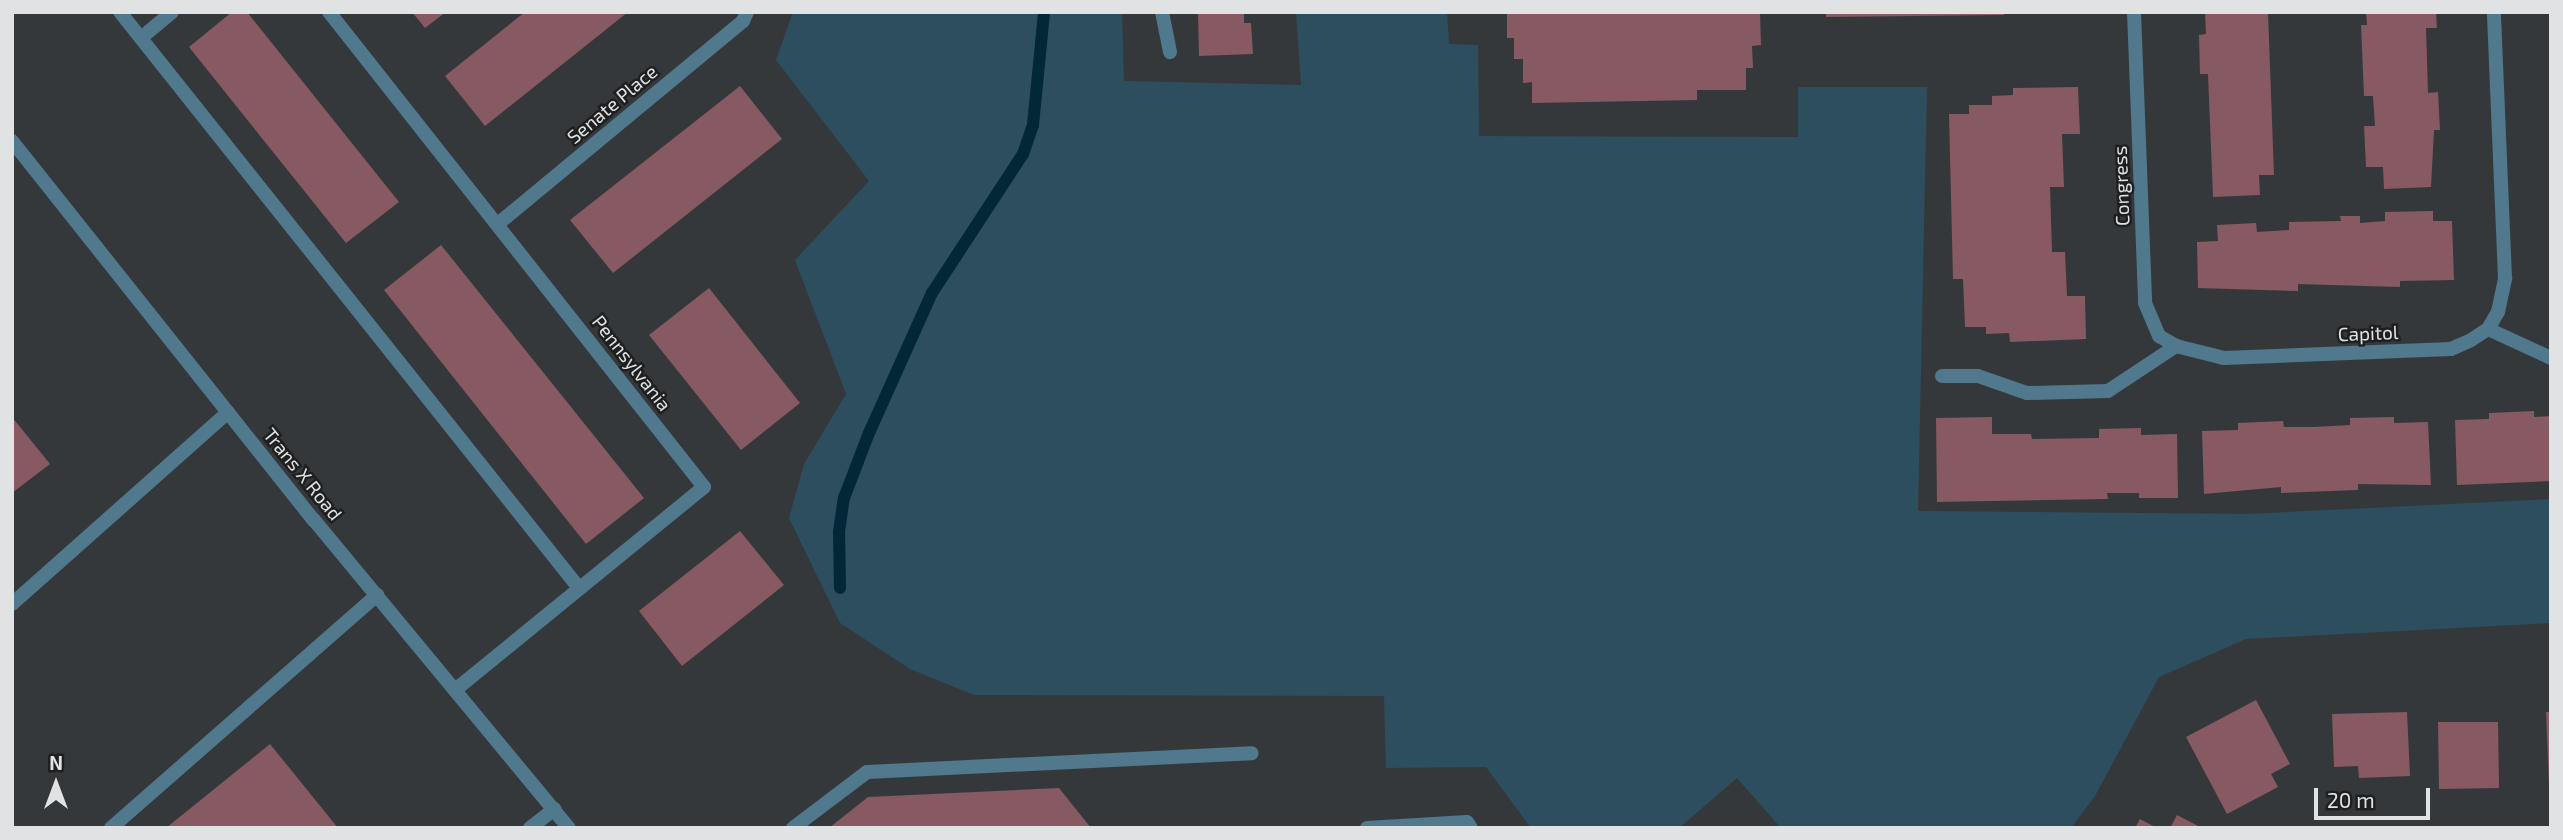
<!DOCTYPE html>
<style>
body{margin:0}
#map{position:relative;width:2563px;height:840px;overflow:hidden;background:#35383b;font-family:"Exo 2",sans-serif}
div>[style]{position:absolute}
.green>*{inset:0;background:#2c4e5f}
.stream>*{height:12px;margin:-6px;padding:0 6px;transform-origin:6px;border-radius:6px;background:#022737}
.building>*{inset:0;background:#875962}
.lane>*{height:14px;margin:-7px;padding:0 7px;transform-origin:7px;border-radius:7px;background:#50798d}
.street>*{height:14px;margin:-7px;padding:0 7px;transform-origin:7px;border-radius:7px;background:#50798d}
span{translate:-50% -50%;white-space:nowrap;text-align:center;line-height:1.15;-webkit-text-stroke:5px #1e1f20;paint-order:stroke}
.street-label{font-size:19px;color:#e0e2e4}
.frame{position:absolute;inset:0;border:14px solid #e0e2e4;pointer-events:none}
.north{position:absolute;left:21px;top:749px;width:70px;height:70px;-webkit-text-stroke:5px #1e1f20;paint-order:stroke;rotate:0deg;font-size:19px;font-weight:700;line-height:28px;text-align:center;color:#e0e2e4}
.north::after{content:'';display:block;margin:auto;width:24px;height:32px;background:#e0e2e4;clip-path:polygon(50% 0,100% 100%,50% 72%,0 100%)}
.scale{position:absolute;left:2314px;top:788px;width:116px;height:32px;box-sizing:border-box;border:4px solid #e0e2e4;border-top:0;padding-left:9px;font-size:21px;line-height:24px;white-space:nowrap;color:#e0e2e4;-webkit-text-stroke:5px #1e1f20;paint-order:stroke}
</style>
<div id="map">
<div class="green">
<div style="clip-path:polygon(793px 12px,1122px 12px,1124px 81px,1301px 85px,1296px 12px,1447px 12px,1449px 44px,1478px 45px,1479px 136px,1798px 137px,1798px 87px,1927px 87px,1918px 511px,2248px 514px,2551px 499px,2551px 623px,2246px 639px,2159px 677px,2095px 796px,2071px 828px,1781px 828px,1737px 778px,1679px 828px,1531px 828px,1486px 767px,1386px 768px,1384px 696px,974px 695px,910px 669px,840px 623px,789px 518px,804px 464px,846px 394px,795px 260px,869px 181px,776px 60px)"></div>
</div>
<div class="stream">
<div style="left:840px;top:588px;width:56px;rotate:-91deg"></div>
<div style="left:839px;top:532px;width:34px;rotate:-82deg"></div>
<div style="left:844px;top:498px;width:70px;rotate:-69deg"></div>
<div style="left:869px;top:433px;width:154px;rotate:-65.8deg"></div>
<div style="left:932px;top:293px;width:166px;rotate:-56.8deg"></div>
<div style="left:1023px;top:154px;width:31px;rotate:-71deg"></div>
<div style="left:1033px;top:125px;width:114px;rotate:-84.4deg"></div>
</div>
<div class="building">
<div style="clip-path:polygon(232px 12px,247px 12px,399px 202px,346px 243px,189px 47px)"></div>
<div style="clip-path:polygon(412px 12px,446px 12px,425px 28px)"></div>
<div style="clip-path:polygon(525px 12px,628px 12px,485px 126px,445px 76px)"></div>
<div style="clip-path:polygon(1198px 12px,1244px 12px,1244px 23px,1251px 23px,1253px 54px,1199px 56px)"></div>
<div style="clip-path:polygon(1507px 12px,1760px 12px,1761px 45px,1752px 46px,1753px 68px,1746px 68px,1746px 90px,1697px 90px,1697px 100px,1532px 103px,1532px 82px,1523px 83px,1523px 59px,1514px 59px,1514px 38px,1507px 38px)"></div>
<div style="clip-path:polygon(1826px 12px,2004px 12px,2004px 15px,1826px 17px)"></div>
<div style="clip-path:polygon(2205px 12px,2268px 12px,2274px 175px,2259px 175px,2260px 195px,2213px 197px,2208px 74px,2200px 74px,2199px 35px,2206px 34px)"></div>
<div style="clip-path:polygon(2366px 12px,2436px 12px,2437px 28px,2426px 28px,2428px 93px,2438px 92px,2440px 130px,2434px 130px,2431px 187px,2384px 189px,2383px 167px,2366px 167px,2364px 126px,2375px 126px,2373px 96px,2364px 96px,2361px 25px,2367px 25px)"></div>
<div style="clip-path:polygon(740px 86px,782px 139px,613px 273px,570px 220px)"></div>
<div style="clip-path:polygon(2078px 87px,2080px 134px,2062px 134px,2064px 187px,2050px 187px,2052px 252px,2065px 252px,2067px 296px,2085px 296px,2086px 339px,2010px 342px,2009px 333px,1986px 334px,1986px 327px,1965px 327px,1963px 279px,1953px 279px,1949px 114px,1969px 114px,1969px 105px,1992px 105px,1992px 96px,2013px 95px,2013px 88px)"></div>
<div style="clip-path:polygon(2433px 211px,2433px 221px,2452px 221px,2454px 280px,2400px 281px,2400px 287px,2298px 284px,2298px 291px,2198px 288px,2197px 242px,2218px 241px,2217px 225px,2256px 223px,2257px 232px,2289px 230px,2289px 222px,2341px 221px,2340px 216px,2360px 216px,2360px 223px,2385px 221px,2385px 212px)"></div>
<div style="clip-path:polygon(441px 245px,644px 498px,586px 544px,384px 290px)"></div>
<div style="clip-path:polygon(709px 288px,800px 403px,741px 450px,649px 335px)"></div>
<div style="clip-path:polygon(2534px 411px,2534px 417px,2551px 416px,2551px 481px,2457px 485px,2455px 420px,2489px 419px,2489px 413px)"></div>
<div style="clip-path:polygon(12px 417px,50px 464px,12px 493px)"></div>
<div style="clip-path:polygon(1992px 417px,1992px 434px,2031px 434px,2032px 439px,2099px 438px,2099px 429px,2141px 428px,2141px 435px,2177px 434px,2178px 498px,2139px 498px,2139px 493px,2107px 493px,2108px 499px,1937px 502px,1936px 418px)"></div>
<div style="clip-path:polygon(2394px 417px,2394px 423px,2428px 422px,2431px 485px,2358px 484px,2358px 490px,2281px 493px,2281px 487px,2204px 494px,2202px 431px,2238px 430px,2238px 423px,2283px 421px,2284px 427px,2313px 427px,2350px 425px,2350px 418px)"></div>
<div style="clip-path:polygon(740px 531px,784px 585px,682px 666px,639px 611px)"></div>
<div style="clip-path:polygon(2256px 700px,2290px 764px,2271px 774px,2278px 787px,2227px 814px,2186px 737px)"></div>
<div style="clip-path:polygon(2407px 712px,2410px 776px,2359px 778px,2358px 766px,2334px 767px,2332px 714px)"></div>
<div style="clip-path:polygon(2546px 712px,2551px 712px,2551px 785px,2549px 785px)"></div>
<div style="clip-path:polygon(2438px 722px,2498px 722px,2499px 788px,2439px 789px)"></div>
<div style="clip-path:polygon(270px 744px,338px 828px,166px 828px)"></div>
<div style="clip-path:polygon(1059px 788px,1091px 828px,829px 828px,868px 797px)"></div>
<div style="clip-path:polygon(2177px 815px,2202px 828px,2170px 828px)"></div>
<div style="clip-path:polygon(2140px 819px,2157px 828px,2135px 828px)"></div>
</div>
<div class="lane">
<div style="left:1162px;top:12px;width:41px;rotate:78.7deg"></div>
<div style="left:2488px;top:329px;width:69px;rotate:24.7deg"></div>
<div style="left:12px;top:604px;width:289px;rotate:-41.6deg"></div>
<div style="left:111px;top:828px;width:354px;rotate:-41.2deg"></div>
<div style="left:530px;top:828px;width:31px;rotate:-38deg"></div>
<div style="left:793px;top:828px;width:93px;rotate:-37.1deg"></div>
<div style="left:867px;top:772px;width:385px;rotate:-2.8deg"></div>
<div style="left:1367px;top:828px;width:100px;rotate:-3.4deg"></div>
<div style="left:1467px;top:822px;width:7px;rotate:56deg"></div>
</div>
<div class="street">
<div style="left:120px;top:12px;width:737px;rotate:51.45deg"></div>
<div style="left:329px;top:12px;width:605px;rotate:51.71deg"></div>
<div style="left:704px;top:487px;width:320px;rotate:140.8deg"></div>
<div style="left:2134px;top:12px;width:291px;rotate:87.8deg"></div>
<div style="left:2145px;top:303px;width:36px;rotate:67deg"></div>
<div style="left:2159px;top:336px;width:20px;rotate:30deg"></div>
<div style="left:141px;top:38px;width:40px;rotate:-40deg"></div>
<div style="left:12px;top:141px;width:485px;rotate:51.5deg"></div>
<div style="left:314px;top:520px;width:400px;rotate:50.4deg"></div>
<div style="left:499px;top:223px;width:317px;rotate:-39.6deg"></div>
<div style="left:743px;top:21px;width:10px;rotate:-66deg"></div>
<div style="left:1942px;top:376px;width:36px"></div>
<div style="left:1978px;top:376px;width:52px;rotate:19.1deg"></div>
<div style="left:2027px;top:393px;width:81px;rotate:-1.4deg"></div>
<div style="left:2108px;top:391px;width:82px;rotate:-33.5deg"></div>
<div style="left:2176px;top:346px;width:49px;rotate:14deg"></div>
<div style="left:2224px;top:358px;width:227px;rotate:-2.3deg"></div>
<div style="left:2451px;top:349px;width:22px;rotate:-24deg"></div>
<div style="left:2471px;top:340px;width:20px;rotate:-33deg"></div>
<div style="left:2488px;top:329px;width:20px;rotate:-60deg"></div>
<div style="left:2498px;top:312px;width:35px;rotate:-78deg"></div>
<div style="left:2505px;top:278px;width:266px;rotate:-92.4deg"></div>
</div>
<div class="street-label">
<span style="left:612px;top:104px;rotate:-40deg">Senate Place</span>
<span style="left:2121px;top:186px;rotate:-92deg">Congress</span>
<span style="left:2368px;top:333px;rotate:-2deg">Capitol</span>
<span style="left:632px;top:363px;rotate:52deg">Pennsylvania</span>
<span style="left:303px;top:474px;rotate:51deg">Trans X Road</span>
</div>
<div class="frame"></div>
<div class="north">N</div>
<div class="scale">20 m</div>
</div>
